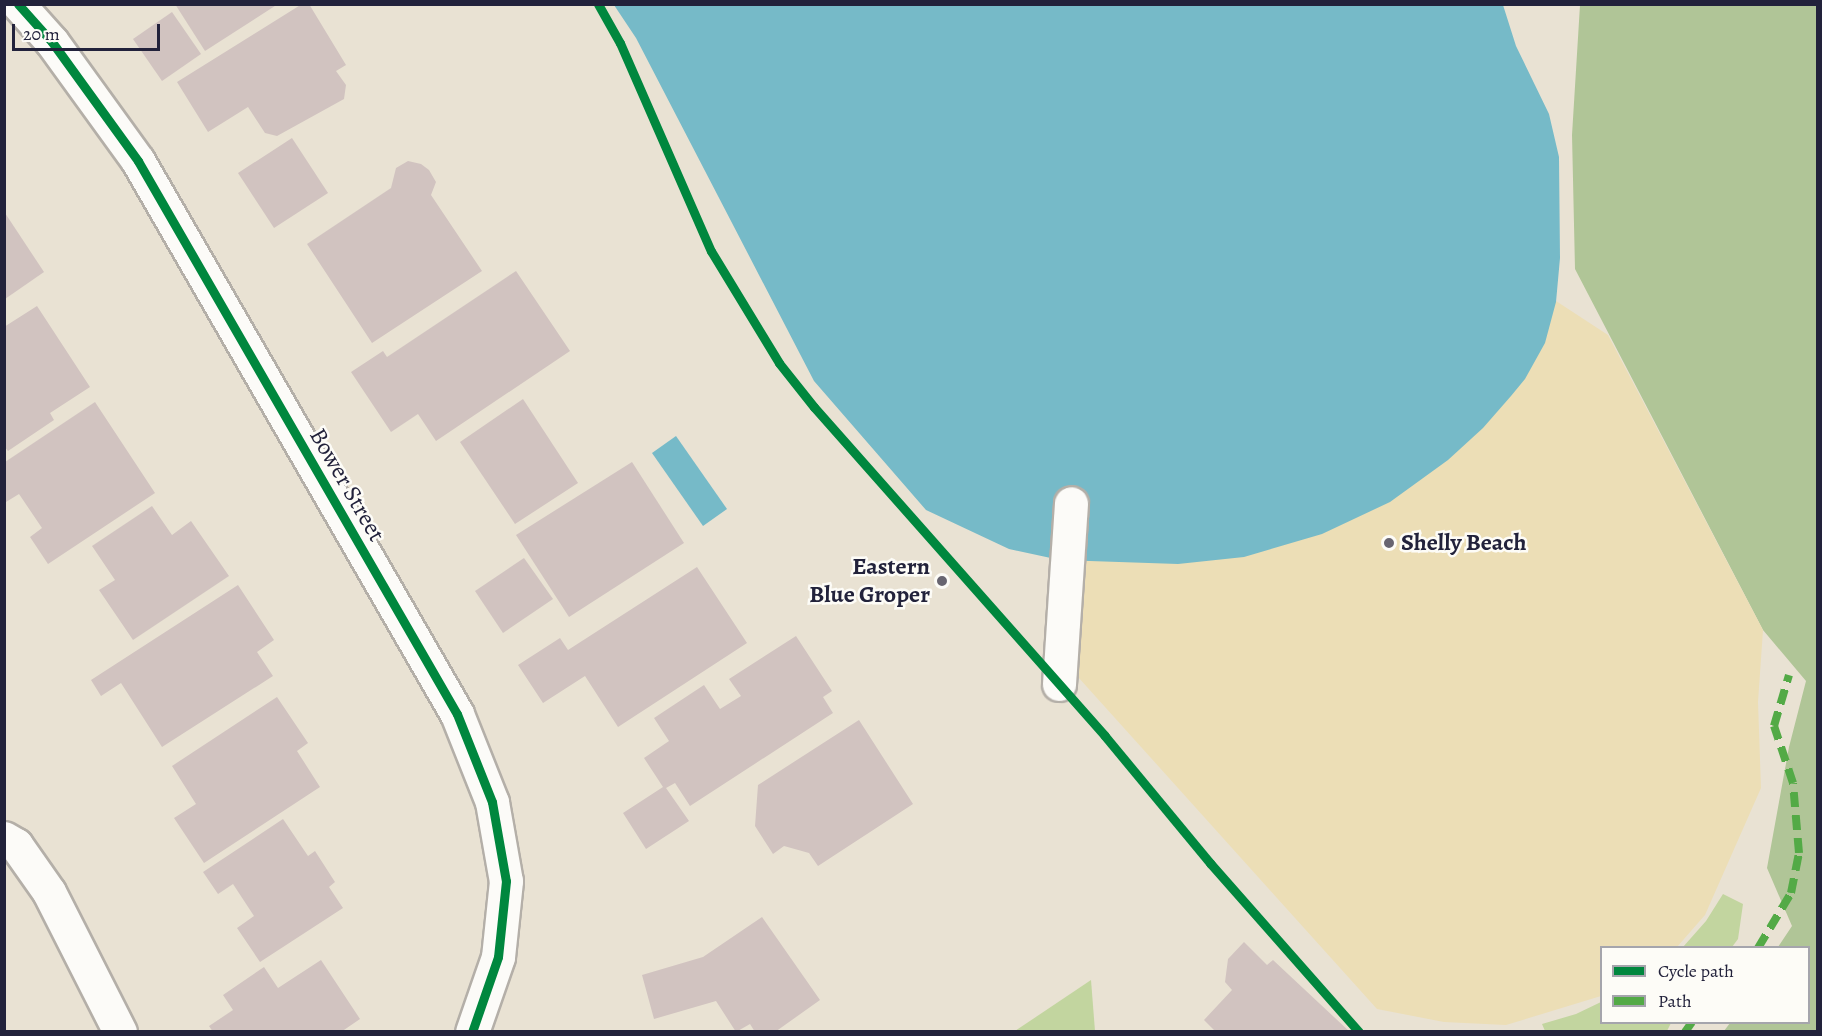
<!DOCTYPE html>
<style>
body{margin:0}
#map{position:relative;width:1822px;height:1036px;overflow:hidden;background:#e9e2d3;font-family:Alegreya,serif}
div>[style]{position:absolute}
.green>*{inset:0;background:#c2d59f}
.forest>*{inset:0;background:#b0c597}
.sand>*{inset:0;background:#ecdeb6}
.water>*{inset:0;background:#76bac8}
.building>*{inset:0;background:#d1c3c0}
.roads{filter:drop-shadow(2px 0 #b4afa8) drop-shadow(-2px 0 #b4afa8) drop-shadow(0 2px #b4afa8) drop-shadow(0 -2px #b4afa8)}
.minor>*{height:33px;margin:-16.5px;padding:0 16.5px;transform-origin:16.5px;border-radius:16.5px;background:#fcfbf8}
.quiet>*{height:8px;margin-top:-4px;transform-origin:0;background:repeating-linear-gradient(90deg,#53aa46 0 15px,transparent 0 23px)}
.cycleway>*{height:9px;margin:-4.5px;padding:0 4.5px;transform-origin:4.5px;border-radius:4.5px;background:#00873e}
.dots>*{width:16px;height:16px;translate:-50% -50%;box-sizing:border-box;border:3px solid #fdfcf7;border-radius:50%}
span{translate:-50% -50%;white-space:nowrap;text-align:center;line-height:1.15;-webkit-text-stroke:5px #fdfcf7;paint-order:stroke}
.street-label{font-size:24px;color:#22223b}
.poi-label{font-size:24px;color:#22223b;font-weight:700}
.left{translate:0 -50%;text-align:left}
.right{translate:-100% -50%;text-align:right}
.frame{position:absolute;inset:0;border:6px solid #22223b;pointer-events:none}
.legend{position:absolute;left:1600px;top:946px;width:210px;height:78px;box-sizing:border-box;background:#fdfcf7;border:2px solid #a5a5ac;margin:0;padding:8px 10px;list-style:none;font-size:18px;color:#22223b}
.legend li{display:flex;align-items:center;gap:12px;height:30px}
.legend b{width:30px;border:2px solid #a5a5ac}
.scale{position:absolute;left:12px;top:24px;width:148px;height:27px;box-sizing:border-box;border:3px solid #22223b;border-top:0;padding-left:8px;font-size:18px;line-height:21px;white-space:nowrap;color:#22223b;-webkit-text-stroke:4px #fdfcf7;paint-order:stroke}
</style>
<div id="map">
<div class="green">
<div style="clip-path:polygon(1723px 894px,1743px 904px,1738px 939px,1732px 947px,1683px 947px,1706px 921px)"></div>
<div style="clip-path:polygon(1091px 980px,1095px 1031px,1015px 1031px)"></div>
<div style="clip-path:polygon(1601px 1002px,1602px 1022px,1671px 1023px,1667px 1031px,1545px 1031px,1542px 1024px,1576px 1014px)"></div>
</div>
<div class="forest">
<div style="clip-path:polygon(1580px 5px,1817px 5px,1817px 1031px,1724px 1031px,1730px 1023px,1808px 1022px,1808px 948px,1778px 947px,1792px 926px,1767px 868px,1789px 747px,1806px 681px,1763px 630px,1575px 269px,1572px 135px)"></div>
</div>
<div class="sand">
<div style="clip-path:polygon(1500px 220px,1556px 301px,1608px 335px,1763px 630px,1758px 702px,1761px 788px,1705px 915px,1677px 947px,1602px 948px,1601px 996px,1506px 1025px,1444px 1022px,1377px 1009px,1051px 647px,1068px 456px)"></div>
</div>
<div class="water">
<div style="clip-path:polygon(614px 5px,1503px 5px,1516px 46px,1549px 114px,1559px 157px,1560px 258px,1556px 302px,1545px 343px,1525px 379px,1511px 396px,1483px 428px,1448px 460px,1390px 502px,1322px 534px,1244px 557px,1178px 564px,1060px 560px,1009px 549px,926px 510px,814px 381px,636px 38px)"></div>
<div style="clip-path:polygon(676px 436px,727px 509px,703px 526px,652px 453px)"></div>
</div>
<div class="building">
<div style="clip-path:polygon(175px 4px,278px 4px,205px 51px)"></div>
<div style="clip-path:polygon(302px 4px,309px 4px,346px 65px,336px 71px,346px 85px,344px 99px,277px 136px,265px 133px,248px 107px,208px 132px,177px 82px)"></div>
<div style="clip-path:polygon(172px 12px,201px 54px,162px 81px,133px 39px)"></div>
<div style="clip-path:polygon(292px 138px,328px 193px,274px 228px,238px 173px)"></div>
<div style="clip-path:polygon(408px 161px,421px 164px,429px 170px,436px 182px,431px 195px,482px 271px,372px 343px,307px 244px,391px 188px,396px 168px)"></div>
<div style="clip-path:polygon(5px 213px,44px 272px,5px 299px)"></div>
<div style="clip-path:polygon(516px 271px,570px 351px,436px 441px,418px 414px,391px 432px,351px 372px,383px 351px,387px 357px)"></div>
<div style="clip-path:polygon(37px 306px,90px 387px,50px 413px,54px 420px,8px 451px,4px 446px,4px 327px)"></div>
<div style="clip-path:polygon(523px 399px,578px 483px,515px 524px,460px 442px)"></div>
<div style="clip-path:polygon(95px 402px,155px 493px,48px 564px,30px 537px,42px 528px,19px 494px,6px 502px,5px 500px,5px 462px)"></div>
<div style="clip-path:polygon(632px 462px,684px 543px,569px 617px,516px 535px)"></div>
<div style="clip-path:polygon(152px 506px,172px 535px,191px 521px,229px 576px,133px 640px,99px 590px,115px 580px,92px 546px)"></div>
<div style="clip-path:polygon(524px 558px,553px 599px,503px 633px,475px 591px)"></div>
<div style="clip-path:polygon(697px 567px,747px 643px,618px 727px,585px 676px,543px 703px,518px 665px,560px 638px,568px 650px)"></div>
<div style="clip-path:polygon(238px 585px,274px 640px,257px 652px,273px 676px,162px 747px,121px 683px,101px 696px,91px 680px)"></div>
<div style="clip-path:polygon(796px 636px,832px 691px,823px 697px,833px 713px,690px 806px,675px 783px,666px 788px,689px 821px,646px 849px,623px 813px,663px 787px,644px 758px,669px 741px,654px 718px,704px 685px,720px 709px,741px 696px,729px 679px)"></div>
<div style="clip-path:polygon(277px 697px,308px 743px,297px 751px,320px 787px,204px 863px,174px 818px,196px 804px,172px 766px)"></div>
<div style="clip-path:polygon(859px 720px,913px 804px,818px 866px,809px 853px,784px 846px,773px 854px,755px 826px,758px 785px)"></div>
<div style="clip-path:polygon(283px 819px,308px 856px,315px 851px,335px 882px,329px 887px,343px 908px,260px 962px,237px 928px,254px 916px,233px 884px,218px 894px,203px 872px)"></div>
<div style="clip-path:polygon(762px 917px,820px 1000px,775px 1032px,755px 1032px,750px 1024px,736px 1032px,716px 1001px,654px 1019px,642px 975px,703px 957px)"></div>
<div style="clip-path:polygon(1244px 942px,1267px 965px,1273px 960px,1350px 1032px,1216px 1032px,1204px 1020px,1232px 990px,1225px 982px,1228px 959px)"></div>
<div style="clip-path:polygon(321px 960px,360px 1019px,341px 1032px,213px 1032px,209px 1026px,233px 1010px,223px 995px,264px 967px,278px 988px)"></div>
</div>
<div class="roads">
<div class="minor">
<div style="left:18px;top:4px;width:51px;rotate:48.2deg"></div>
<div style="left:52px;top:42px;width:147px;rotate:54.1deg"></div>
<div style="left:138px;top:161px;width:638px;rotate:60.02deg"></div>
<div style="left:457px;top:714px;width:95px;rotate:68.3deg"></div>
<div style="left:492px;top:802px;width:80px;rotate:80deg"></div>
<div style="left:506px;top:881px;width:76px;rotate:96deg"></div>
<div style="left:498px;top:957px;width:79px;rotate:109.1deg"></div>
<div style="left:1059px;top:684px;width:181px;rotate:-86.2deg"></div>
<div style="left:4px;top:838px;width:14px;rotate:30deg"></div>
<div style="left:16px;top:845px;width:57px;rotate:54.9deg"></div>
<div style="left:49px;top:892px;width:157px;rotate:63.1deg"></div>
</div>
</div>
<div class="quiet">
<div style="left:1758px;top:948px;width:64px;rotate:-59deg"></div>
<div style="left:1791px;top:893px;width:41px;rotate:-78.7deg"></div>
<div style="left:1799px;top:853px;width:70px;rotate:-94.9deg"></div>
<div style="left:1793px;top:783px;width:60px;rotate:-108.4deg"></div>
<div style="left:1774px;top:726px;width:53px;rotate:-73.6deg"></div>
<div style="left:1685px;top:1032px;width:12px;rotate:-55deg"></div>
</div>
<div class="cycleway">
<div style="left:18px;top:4px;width:51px;rotate:48.2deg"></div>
<div style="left:52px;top:42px;width:147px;rotate:54.1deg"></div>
<div style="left:138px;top:161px;width:638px;rotate:60.02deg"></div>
<div style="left:457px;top:714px;width:95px;rotate:68.3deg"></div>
<div style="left:492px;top:802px;width:80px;rotate:80deg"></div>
<div style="left:506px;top:881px;width:76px;rotate:96deg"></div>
<div style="left:498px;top:957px;width:79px;rotate:109.1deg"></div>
<div style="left:598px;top:4px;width:45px;rotate:60.6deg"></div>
<div style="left:620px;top:43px;width:227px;rotate:66.4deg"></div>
<div style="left:711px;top:251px;width:131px;rotate:58.7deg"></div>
<div style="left:779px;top:363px;width:56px;rotate:51.5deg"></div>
<div style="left:814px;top:407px;width:439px;rotate:48.5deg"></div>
<div style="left:1105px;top:736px;width:165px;rotate:50.4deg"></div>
<div style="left:1210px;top:863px;width:225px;rotate:48.6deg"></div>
</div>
<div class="dots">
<div style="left:1389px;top:543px;background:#686570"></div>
<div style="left:942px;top:581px;background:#686570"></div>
</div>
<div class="street-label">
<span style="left:347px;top:485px;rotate:60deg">Bower Street</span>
</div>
<div class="poi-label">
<span class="left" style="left:1401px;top:543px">Shelly Beach</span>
<span class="right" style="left:930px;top:581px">Eastern<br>Blue Groper</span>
</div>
<div class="frame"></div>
<ul class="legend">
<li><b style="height:8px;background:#00873e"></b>Cycle path</li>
<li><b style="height:8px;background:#53aa46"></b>Path</li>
</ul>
<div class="scale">20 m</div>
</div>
